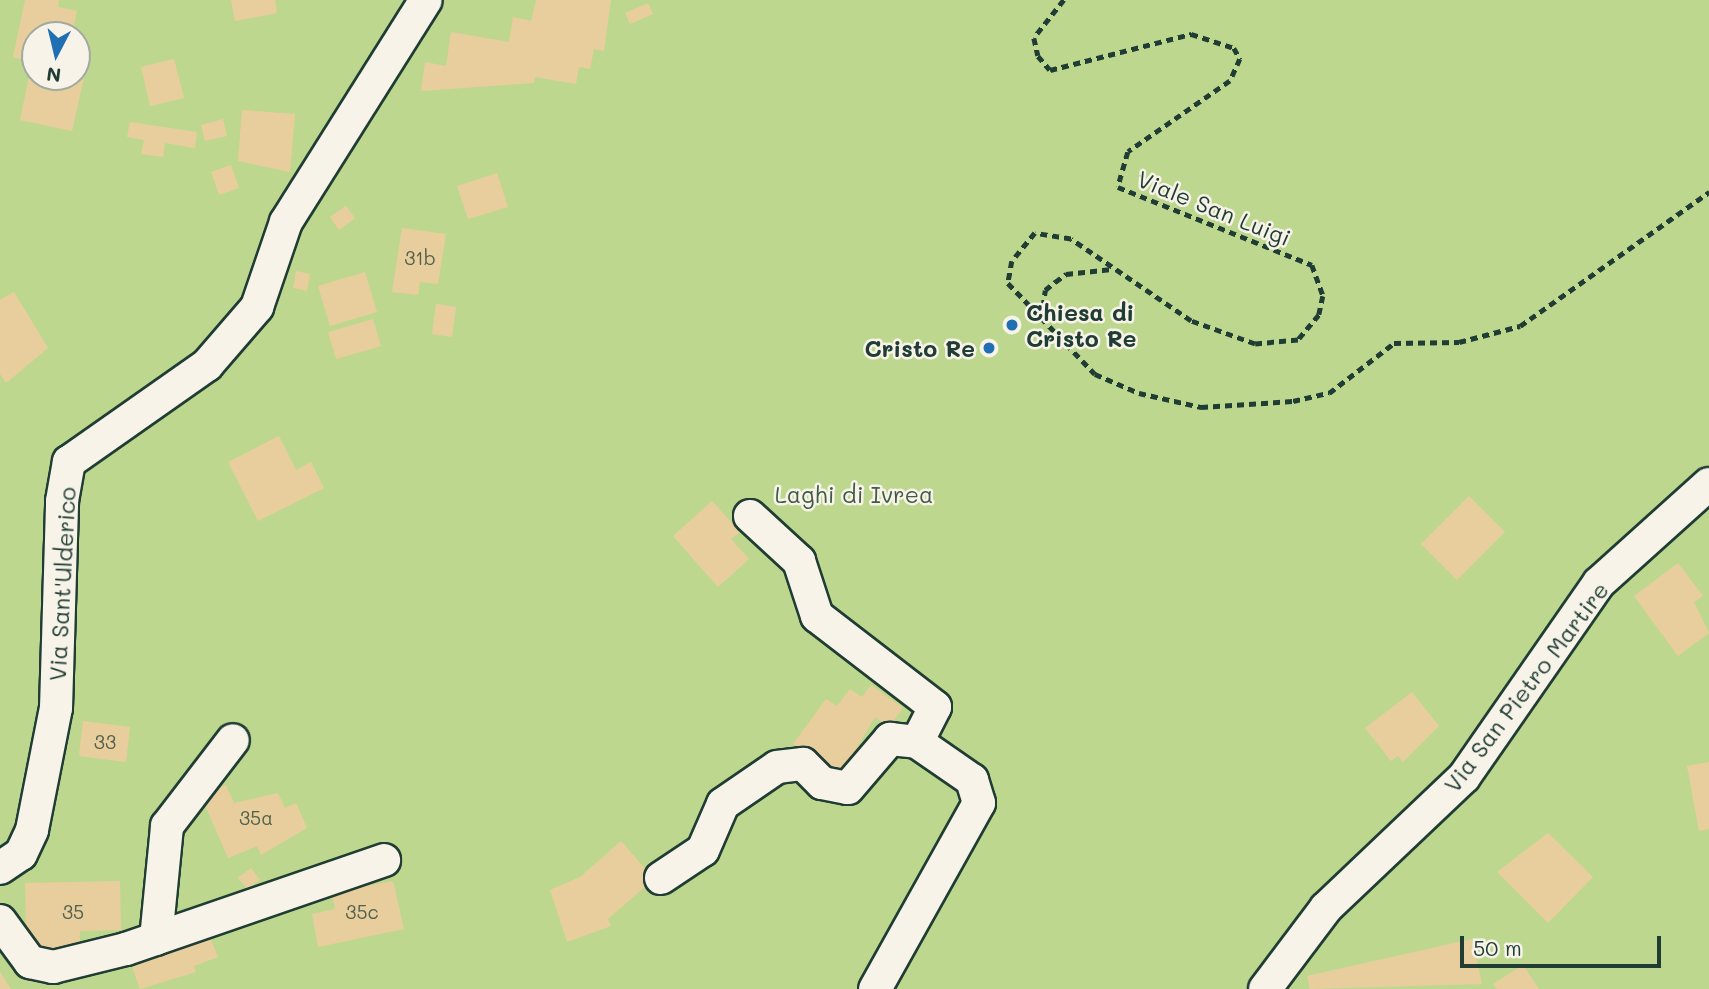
<!DOCTYPE html>
<style>
body{margin:0}
#map{position:relative;width:1709px;height:989px;overflow:hidden;background:#f7f3e8;font-family:Mali,sans-serif}
div>[style]{position:absolute}
.green>*{inset:0;background:#bed78e}
.building>*{inset:0;background:#e9ce9d}
.path>*{height:4.5px;margin-top:-2.25px;transform-origin:0;background:repeating-linear-gradient(90deg,#1f3d34 0 7px,transparent 0 12px)}
.roads{filter:drop-shadow(2px 0 #1f3d34) drop-shadow(-2px 0 #1f3d34) drop-shadow(0 2px #1f3d34) drop-shadow(0 -2px #1f3d34)}
.minor>*{height:32px;margin:-16px;padding:0 16px;transform-origin:16px;border-radius:16px;background:#f7f3e8}
.dots>*{width:19px;height:19px;translate:-50% -50%;box-sizing:border-box;border:4px solid #f7f3e8;border-radius:50%}
span{translate:-50% -50%;white-space:nowrap;text-align:center;line-height:1.15;-webkit-text-stroke:5px #f7f3e8;paint-order:stroke}
.number-label{font-size:19px;color:#52614e}
.number-label span{-webkit-text-stroke-width:0}
.street-label{font-size:23px;color:#1f3d34}
.poi-label{font-size:23px;color:#1f3d34;font-weight:700}
.left{translate:0 -50%;text-align:left}
.right{translate:-100% -50%;text-align:right}
.park-label{font-size:23px;color:#3f5c46}
.north{position:absolute;left:21px;top:21px;width:70px;height:70px;box-sizing:border-box;background:#f7f3e8;border:2px solid #a1aaa0;border-radius:50%;rotate:187deg;font-size:19px;font-weight:700;line-height:28px;text-align:center;color:#1f3d34}
.north::after{content:'';display:block;margin:auto;width:24px;height:32px;background:#1f6fb2;clip-path:polygon(50% 0,100% 100%,50% 72%,0 100%)}
.scale{position:absolute;left:1460px;top:936px;width:201px;height:32px;box-sizing:border-box;border:4px solid #1f3d34;border-top:0;padding-left:9px;font-size:21px;line-height:24px;white-space:nowrap;color:#1f3d34;-webkit-text-stroke:5px #f7f3e8;paint-order:stroke}
</style>
<div id="map">
<div class="green">
<div style="clip-path:polygon(evenodd,0 0,1709px 0,1709px 989px,0 989px,0 0,35px 35px,77px 35px,77px 77px,35px 77px,35px 35px)"></div>
</div>
<div class="building">
<div style="clip-path:polygon(25px 0,59px 0,58px 7px,77px 11px,72px 35px,35px 35px,35px 77px,85px 73px,72px 131px,20px 120px,32px 62px,13px 57px)"></div>
<div style="clip-path:polygon(231px 0,275px 0,277px 13px,235px 21px)"></div>
<div style="clip-path:polygon(536px 0,611px 0,604px 51px,594px 49px,590px 69px,579px 67px,576px 84px,535px 77px,534px 83px,421px 91px,425px 62px,446px 66px,451px 32px,509px 42px,513px 17px,531px 21px)"></div>
<div style="clip-path:polygon(648px 3px,653px 14px,630px 24px,625px 13px)"></div>
<div style="clip-path:polygon(174px 59px,184px 98px,150px 106px,141px 67px)"></div>
<div style="clip-path:polygon(242px 110px,295px 114px,290px 172px,238px 161px)"></div>
<div style="clip-path:polygon(223px 119px,227px 136px,205px 141px,201px 125px)"></div>
<div style="clip-path:polygon(130px 122px,197px 132px,195px 148px,165px 143px,163px 157px,141px 154px,144px 140px,127px 137px)"></div>
<div style="clip-path:polygon(231px 165px,239px 188px,219px 195px,211px 172px)"></div>
<div style="clip-path:polygon(497px 173px,508px 207px,468px 219px,457px 186px)"></div>
<div style="clip-path:polygon(346px 206px,355px 218px,339px 230px,330px 217px)"></div>
<div style="clip-path:polygon(402px 228px,446px 234px,438px 284px,420px 282px,418px 295px,392px 292px)"></div>
<div style="clip-path:polygon(296px 271px,310px 274px,307px 291px,293px 288px)"></div>
<div style="clip-path:polygon(365px 272px,377px 312px,330px 326px,318px 286px)"></div>
<div style="clip-path:polygon(14px 292px,48px 348px,6px 383px,0 374px,0 300px)"></div>
<div style="clip-path:polygon(436px 304px,456px 307px,452px 337px,432px 334px)"></div>
<div style="clip-path:polygon(373px 319px,381px 346px,336px 359px,328px 332px)"></div>
<div style="clip-path:polygon(279px 436px,296px 470px,311px 462px,324px 488px,258px 521px,228px 462px)"></div>
<div style="clip-path:polygon(1469px 496px,1505px 532px,1457px 580px,1421px 544px)"></div>
<div style="clip-path:polygon(712px 501px,740px 532px,731px 539px,749px 559px,718px 587px,673px 536px)"></div>
<div style="clip-path:polygon(1678px 563px,1703px 596px,1694px 602px,1709px 633px,1678px 656px,1634px 596px)"></div>
<div style="clip-path:polygon(871px 685px,903px 708px,889px 727px,875px 717px,839px 778px,793px 744px,826px 699px,837px 706px,850px 689px,862px 697px)"></div>
<div style="clip-path:polygon(1412px 692px,1439px 726px,1403px 762px,1398px 756px,1391px 761px,1365px 728px)"></div>
<div style="clip-path:polygon(83px 721px,130px 727px,126px 762px,79px 756px)"></div>
<div style="clip-path:polygon(1709px 762px,1709px 829px,1699px 831px,1687px 766px)"></div>
<div style="clip-path:polygon(226px 785px,234px 803px,278px 793px,285px 808px,296px 803px,307px 828px,261px 855px,257px 846px,228px 858px,201px 796px)"></div>
<div style="clip-path:polygon(1548px 833px,1593px 877px,1548px 923px,1497px 872px)"></div>
<div style="clip-path:polygon(621px 841px,654px 879px,608px 919px,611px 926px,567px 942px,550px 890px,580px 877px)"></div>
<div style="clip-path:polygon(251px 868px,260px 880px,247px 889px,238px 878px)"></div>
<div style="clip-path:polygon(120px 881px,121px 930px,80px 931px,80px 954px,27px 955px,25px 883px)"></div>
<div style="clip-path:polygon(393px 881px,404px 929px,318px 947px,312px 914px,335px 909px,332px 893px)"></div>
<div style="clip-path:polygon(207px 930px,218px 957px,194px 966px,196px 972px,140px 989px,132px 967px,186px 946px,184px 939px)"></div>
<div style="clip-path:polygon(1472px 939px,1482px 984px,1310px 989px,1307px 976px)"></div>
<div style="clip-path:polygon(1523px 965px,1539px 989px,1497px 989px,1493px 984px)"></div>
<div style="clip-path:polygon(0 972px,11px 989px,0 989px)"></div>
</div>
<div class="path">
<div style="left:1064px;top:0;width:48px;rotate:128.3deg"></div>
<div style="left:1034px;top:38px;width:18px;rotate:77deg"></div>
<div style="left:1038px;top:56px;width:18px;rotate:49deg"></div>
<div style="left:1050px;top:70px;width:146px;rotate:-14.3deg"></div>
<div style="left:1191px;top:34px;width:45px;rotate:18deg"></div>
<div style="left:1234px;top:48px;width:13px;rotate:61deg"></div>
<div style="left:1240px;top:59px;width:24px;rotate:114deg"></div>
<div style="left:1230px;top:81px;width:124px;rotate:145.2deg"></div>
<div style="left:1128px;top:152px;width:36px;rotate:106deg"></div>
<div style="left:1118px;top:187px;width:209px;rotate:21.9deg"></div>
<div style="left:1312px;top:265px;width:33px;rotate:70deg"></div>
<div style="left:1323px;top:296px;width:19px;rotate:102deg"></div>
<div style="left:1319px;top:315px;width:33px;rotate:130deg"></div>
<div style="left:1298px;top:340px;width:43px;rotate:174.7deg"></div>
<div style="left:1255px;top:344px;width:68px;rotate:-160.2deg"></div>
<div style="left:1191px;top:321px;width:145px;rotate:-145.7deg"></div>
<div style="left:1071px;top:239px;width:36px;rotate:-171deg"></div>
<div style="left:1035px;top:233px;width:36px;rotate:129deg"></div>
<div style="left:1012px;top:261px;width:22px;rotate:100deg"></div>
<div style="left:1008px;top:283px;width:126px;rotate:46.3deg"></div>
<div style="left:1095px;top:374px;width:48px;rotate:23.4deg"></div>
<div style="left:1139px;top:393px;width:64px;rotate:12.7deg"></div>
<div style="left:1201px;top:407px;width:92px;rotate:-3.7deg"></div>
<div style="left:1293px;top:401px;width:37px;rotate:-13deg"></div>
<div style="left:1329px;top:393px;width:82px;rotate:-37.6deg"></div>
<div style="left:1394px;top:343px;width:65px;rotate:-0.9deg"></div>
<div style="left:1459px;top:342px;width:63px;rotate:-14.7deg"></div>
<div style="left:1520px;top:326px;width:232px;rotate:-35.3deg"></div>
<div style="left:1041px;top:319px;width:29px;rotate:-82deg"></div>
<div style="left:1045px;top:290px;width:13px;rotate:-39deg"></div>
<div style="left:1055px;top:282px;width:14px;rotate:-36deg"></div>
<div style="left:1066px;top:274px;width:46px;rotate:-6.2deg"></div>
</div>
<div class="roads">
<div class="minor">
<div style="left:750px;top:516px;width:67px;rotate:42.6deg"></div>
<div style="left:799px;top:561px;width:58px;rotate:71.9deg"></div>
<div style="left:817px;top:616px;width:149px;rotate:37.6deg"></div>
<div style="left:935px;top:707px;width:39px;rotate:117deg"></div>
<div style="left:0;top:868px;width:25px;rotate:-34deg"></div>
<div style="left:21px;top:854px;width:26px;rotate:-65deg"></div>
<div style="left:32px;top:830px;width:124px;rotate:-78.9deg"></div>
<div style="left:56px;top:708px;width:207px;rotate:-88.3deg"></div>
<div style="left:62px;top:501px;width:40px;rotate:-80deg"></div>
<div style="left:69px;top:462px;width:169px;rotate:-35.1deg"></div>
<div style="left:207px;top:365px;width:77px;rotate:-49.2deg"></div>
<div style="left:257px;top:307px;width:90px;rotate:-71.2deg"></div>
<div style="left:286px;top:222px;width:262px;rotate:-57.8deg"></div>
<div style="left:661px;top:878px;width:50px;rotate:-33.7deg"></div>
<div style="left:703px;top:850px;width:50px;rotate:-66.5deg"></div>
<div style="left:723px;top:804px;width:65px;rotate:-34.4deg"></div>
<div style="left:777px;top:767px;width:26px;rotate:-7deg"></div>
<div style="left:803px;top:764px;width:27px;rotate:45deg"></div>
<div style="left:822px;top:783px;width:26px;rotate:11deg"></div>
<div style="left:848px;top:788px;width:65px;rotate:-49.4deg"></div>
<div style="left:890px;top:739px;width:27px;rotate:6deg"></div>
<div style="left:917px;top:742px;width:67px;rotate:34.6deg"></div>
<div style="left:972px;top:780px;width:24px;rotate:73deg"></div>
<div style="left:979px;top:803px;width:213px;rotate:119.2deg"></div>
<div style="left:0;top:921px;width:51px;rotate:53.8deg"></div>
<div style="left:30px;top:962px;width:24px;rotate:12deg"></div>
<div style="left:53px;top:967px;width:75px;rotate:-13.9deg"></div>
<div style="left:126px;top:949px;width:273px;rotate:-19deg"></div>
<div style="left:156px;top:939px;width:114px;rotate:-84.4deg"></div>
<div style="left:167px;top:826px;width:108px;rotate:-52.5deg"></div>
<div style="left:1265px;top:989px;width:101px;rotate:-53deg"></div>
<div style="left:1326px;top:908px;width:190px;rotate:-43.5deg"></div>
<div style="left:1464px;top:777px;width:236px;rotate:-55.2deg"></div>
<div style="left:1599px;top:583px;width:148px;rotate:-42deg"></div>
</div>
</div>
<div class="dots">
<div style="left:1012px;top:325px;background:#1f6fb2"></div>
<div style="left:989px;top:348px;background:#1f6fb2"></div>
</div>
<div class="number-label">
<span style="left:420px;top:258px">31b</span>
<span style="left:105px;top:742px">33</span>
<span style="left:256px;top:818px">35a</span>
<span style="left:73px;top:912px">35</span>
<span style="left:362px;top:912px">35c</span>
</div>
<div class="street-label">
<span style="left:1214px;top:208px;rotate:22deg">Viale San Luigi</span>
<span style="left:62px;top:584px;rotate:-87deg">Via Sant'Ulderico</span>
<span style="left:1526px;top:687px;rotate:-53deg">Via San Pietro Martire</span>
</div>
<div class="poi-label">
<span class="left" style="left:1026px;top:325px">Chiesa di<br>Cristo Re</span>
<span class="right" style="left:975px;top:348px">Cristo Re</span>
</div>
<div class="park-label">
<span style="left:854px;top:494px">Laghi di Ivrea</span>
</div>
<div class="north">N</div>
<div class="scale">50 m</div>
</div>
